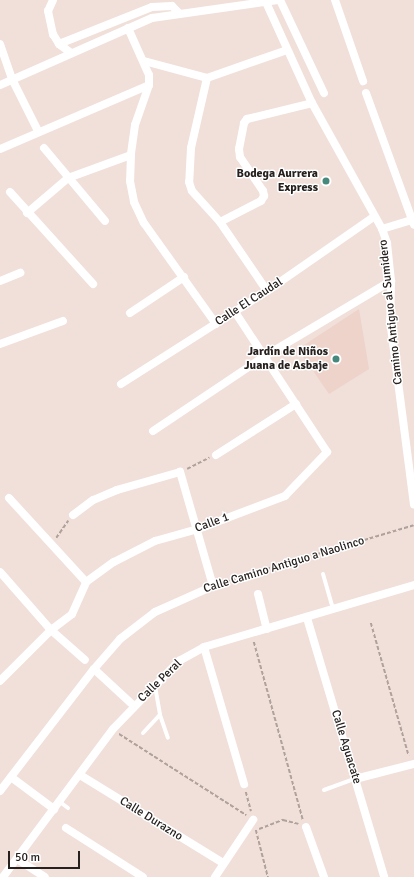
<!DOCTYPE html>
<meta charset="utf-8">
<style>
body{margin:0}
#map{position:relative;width:414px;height:877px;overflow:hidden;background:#f1dfd9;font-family:Signika,sans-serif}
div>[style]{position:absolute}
.built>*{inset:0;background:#edd3ca}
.path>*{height:1.5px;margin-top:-0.75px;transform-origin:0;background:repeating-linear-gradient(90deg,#afa19c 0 4px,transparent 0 6px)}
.lane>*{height:4px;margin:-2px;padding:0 2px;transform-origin:2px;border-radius:2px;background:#fff}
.street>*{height:8px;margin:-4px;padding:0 4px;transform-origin:4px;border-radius:4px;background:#fff}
.dots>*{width:11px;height:11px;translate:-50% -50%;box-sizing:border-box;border:2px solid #fff;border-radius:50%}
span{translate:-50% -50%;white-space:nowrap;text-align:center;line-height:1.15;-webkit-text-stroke:3px #fff;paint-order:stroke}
.poi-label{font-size:12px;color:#26201e;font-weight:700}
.right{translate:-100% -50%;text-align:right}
.street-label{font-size:12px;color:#26201e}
.scale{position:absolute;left:8px;top:851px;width:72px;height:18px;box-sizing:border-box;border:2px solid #26201e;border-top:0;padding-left:5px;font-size:12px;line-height:14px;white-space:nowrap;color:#26201e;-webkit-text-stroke:3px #fff;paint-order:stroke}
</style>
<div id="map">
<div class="built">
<div style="clip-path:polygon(359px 309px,369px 369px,329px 394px,298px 349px)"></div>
</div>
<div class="path">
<div style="left:187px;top:469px;width:25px;rotate:-27deg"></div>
<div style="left:56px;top:538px;width:21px;rotate:-55deg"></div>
<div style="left:220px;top:583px;width:202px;rotate:-16.6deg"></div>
<div style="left:371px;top:623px;width:138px;rotate:74.1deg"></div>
<div style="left:254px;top:642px;width:185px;rotate:74.6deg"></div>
<div style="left:119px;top:734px;width:151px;rotate:32.5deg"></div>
<div style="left:246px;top:792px;width:20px;rotate:75deg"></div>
<div style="left:259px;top:829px;width:26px;rotate:-21deg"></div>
<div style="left:283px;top:820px;width:16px;rotate:14deg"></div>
<div style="left:256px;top:830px;width:49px;rotate:75.7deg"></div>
</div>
<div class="lane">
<div style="left:323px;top:574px;width:36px;rotate:74deg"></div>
<div style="left:155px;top:686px;width:29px;rotate:80deg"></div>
<div style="left:160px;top:715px;width:24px;rotate:71deg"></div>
<div style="left:143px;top:733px;width:25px;rotate:-47deg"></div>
<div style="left:324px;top:790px;width:33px;rotate:-20deg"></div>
<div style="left:60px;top:802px;width:10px;rotate:37deg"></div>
</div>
<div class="street">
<div style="left:53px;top:0;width:12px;rotate:114deg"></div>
<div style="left:48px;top:11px;width:24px;rotate:78deg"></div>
<div style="left:53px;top:34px;width:12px;rotate:59deg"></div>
<div style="left:59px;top:44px;width:15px;rotate:37deg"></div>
<div style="left:265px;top:0;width:113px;rotate:65.5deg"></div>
<div style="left:312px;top:103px;width:144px;rotate:60.9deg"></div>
<div style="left:382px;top:229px;width:15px;rotate:70deg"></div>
<div style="left:387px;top:243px;width:38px;rotate:84deg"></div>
<div style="left:391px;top:281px;width:39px;rotate:91deg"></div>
<div style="left:390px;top:320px;width:186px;rotate:82.6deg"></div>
<div style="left:280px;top:0;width:103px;rotate:64.7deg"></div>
<div style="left:335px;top:0;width:86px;rotate:70.9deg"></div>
<div style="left:128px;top:28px;width:51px;rotate:65.9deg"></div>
<div style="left:149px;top:75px;width:10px;rotate:90deg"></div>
<div style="left:149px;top:85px;width:42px;rotate:109.3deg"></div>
<div style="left:135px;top:125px;width:30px;rotate:98deg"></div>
<div style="left:131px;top:155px;width:26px;rotate:92deg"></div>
<div style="left:130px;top:181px;width:21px;rotate:79deg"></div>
<div style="left:134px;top:202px;width:23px;rotate:65deg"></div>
<div style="left:144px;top:223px;width:124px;rotate:54.5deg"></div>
<div style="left:0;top:44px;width:37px;rotate:71deg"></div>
<div style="left:12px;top:79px;width:58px;rotate:63.4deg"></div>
<div style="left:59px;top:44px;width:100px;rotate:-21.7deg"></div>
<div style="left:152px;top:7px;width:20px;rotate:-3deg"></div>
<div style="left:172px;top:6px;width:11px;rotate:45deg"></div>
<div style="left:144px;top:61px;width:65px;rotate:15.1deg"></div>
<div style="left:207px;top:78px;width:85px;rotate:-19.3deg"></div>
<div style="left:207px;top:78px;width:72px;rotate:102.9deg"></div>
<div style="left:191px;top:148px;width:34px;rotate:93deg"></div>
<div style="left:189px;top:182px;width:9px;rotate:72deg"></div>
<div style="left:192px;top:191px;width:42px;rotate:47.9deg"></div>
<div style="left:220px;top:222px;width:83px;rotate:55.7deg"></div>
<div style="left:0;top:85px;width:166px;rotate:-23.8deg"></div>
<div style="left:152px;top:18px;width:127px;rotate:-8.1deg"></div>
<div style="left:366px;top:93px;width:140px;rotate:70deg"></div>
<div style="left:44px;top:148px;width:95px;rotate:50.1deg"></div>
<div style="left:0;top:149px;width:162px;rotate:-23.2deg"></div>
<div style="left:10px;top:192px;width:124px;rotate:47.9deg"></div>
<div style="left:27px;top:213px;width:54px;rotate:-40.5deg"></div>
<div style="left:68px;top:178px;width:67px;rotate:-20.1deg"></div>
<div style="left:220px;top:222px;width:46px;rotate:-27.1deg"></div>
<div style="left:261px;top:201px;width:6px;rotate:-59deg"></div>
<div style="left:264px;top:196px;width:5px;rotate:-101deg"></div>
<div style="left:263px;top:191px;width:41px;rotate:-124.1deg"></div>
<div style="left:240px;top:157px;width:8px;rotate:-97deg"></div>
<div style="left:239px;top:149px;width:26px;rotate:-79deg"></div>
<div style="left:244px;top:123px;width:5px;rotate:-53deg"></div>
<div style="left:247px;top:119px;width:67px;rotate:-13.8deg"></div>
<div style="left:382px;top:229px;width:34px;rotate:-17deg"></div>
<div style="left:0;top:281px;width:22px;rotate:-22deg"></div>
<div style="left:130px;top:313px;width:65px;rotate:-33.7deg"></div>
<div style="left:0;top:344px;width:67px;rotate:-20.1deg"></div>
<div style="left:121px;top:384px;width:173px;rotate:-32.5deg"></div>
<div style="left:267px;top:291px;width:131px;rotate:-34.8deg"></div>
<div style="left:153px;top:431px;width:135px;rotate:-33.8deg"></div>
<div style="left:265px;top:356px;width:147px;rotate:-30.8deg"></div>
<div style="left:216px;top:455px;width:95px;rotate:-32.5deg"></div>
<div style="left:9px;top:498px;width:114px;rotate:47.5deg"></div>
<div style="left:0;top:572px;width:77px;rotate:48.7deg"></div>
<div style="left:51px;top:630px;width:45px;rotate:41.4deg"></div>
<div style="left:86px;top:582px;width:34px;rotate:-36deg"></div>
<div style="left:114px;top:562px;width:46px;rotate:-27.1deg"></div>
<div style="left:155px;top:541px;width:45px;rotate:-15.6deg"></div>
<div style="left:198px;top:529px;width:93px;rotate:-20.8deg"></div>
<div style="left:285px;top:496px;width:61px;rotate:-46.3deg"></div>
<div style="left:327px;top:452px;width:168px;rotate:-123.3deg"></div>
<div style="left:258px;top:594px;width:36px;rotate:76deg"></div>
<div style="left:307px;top:618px;width:270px;rotate:73.4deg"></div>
<div style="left:204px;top:647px;width:143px;rotate:73.7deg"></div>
<div style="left:94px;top:669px;width:54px;rotate:42.8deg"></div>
<div style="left:0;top:681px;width:72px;rotate:-45deg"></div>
<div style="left:51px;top:630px;width:26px;rotate:-37deg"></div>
<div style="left:72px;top:614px;width:35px;rotate:-66deg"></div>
<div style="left:80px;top:775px;width:168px;rotate:31.6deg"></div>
<div style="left:11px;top:777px;width:54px;rotate:36.7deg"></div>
<div style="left:355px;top:779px;width:61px;rotate:-14.3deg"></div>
<div style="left:0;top:791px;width:154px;rotate:-52.4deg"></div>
<div style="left:94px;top:669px;width:40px;rotate:-49deg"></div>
<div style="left:120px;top:639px;width:44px;rotate:-37.6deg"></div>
<div style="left:155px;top:612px;width:64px;rotate:-24.1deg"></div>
<div style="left:213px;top:586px;width:119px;rotate:-106.1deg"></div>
<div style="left:180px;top:472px;width:66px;rotate:164.1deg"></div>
<div style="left:117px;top:490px;width:26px;rotate:157deg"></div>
<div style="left:93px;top:500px;width:25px;rotate:143deg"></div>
<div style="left:306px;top:827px;width:53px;rotate:70.2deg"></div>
<div style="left:66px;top:828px;width:91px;rotate:32.5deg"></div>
<div style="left:17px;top:859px;width:33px;rotate:33deg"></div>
<div style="left:3px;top:877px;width:184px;rotate:-53.4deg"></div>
<div style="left:113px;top:729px;width:95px;rotate:-45.9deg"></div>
<div style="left:179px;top:661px;width:29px;rotate:-29deg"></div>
<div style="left:204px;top:647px;width:219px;rotate:-16.4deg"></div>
<div style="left:215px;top:877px;width:69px;rotate:-56.3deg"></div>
</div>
<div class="dots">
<div style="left:326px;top:181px;background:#46897c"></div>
<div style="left:336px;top:359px;background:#46897c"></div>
</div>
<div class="poi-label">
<span class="right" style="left:318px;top:181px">Bodega Aurrera<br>Express</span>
<span class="right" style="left:328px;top:359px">Jardín de Niños<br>Juana de Asbaje</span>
</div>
<div class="street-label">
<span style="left:249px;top:302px;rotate:-33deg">Calle El Caudal</span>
<span style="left:391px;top:312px;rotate:-96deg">Camino Antiguo al Sumidero</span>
<span style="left:212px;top:523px;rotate:-20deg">Calle 1</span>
<span style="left:284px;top:565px;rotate:-17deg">Calle Camino Antiguo a Naolinco</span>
<span style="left:160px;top:681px;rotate:-44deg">Calle Peral</span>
<span style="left:346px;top:747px;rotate:73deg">Calle Aguacate</span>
<span style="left:151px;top:819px;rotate:32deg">Calle Durazno</span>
</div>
<div class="scale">50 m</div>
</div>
